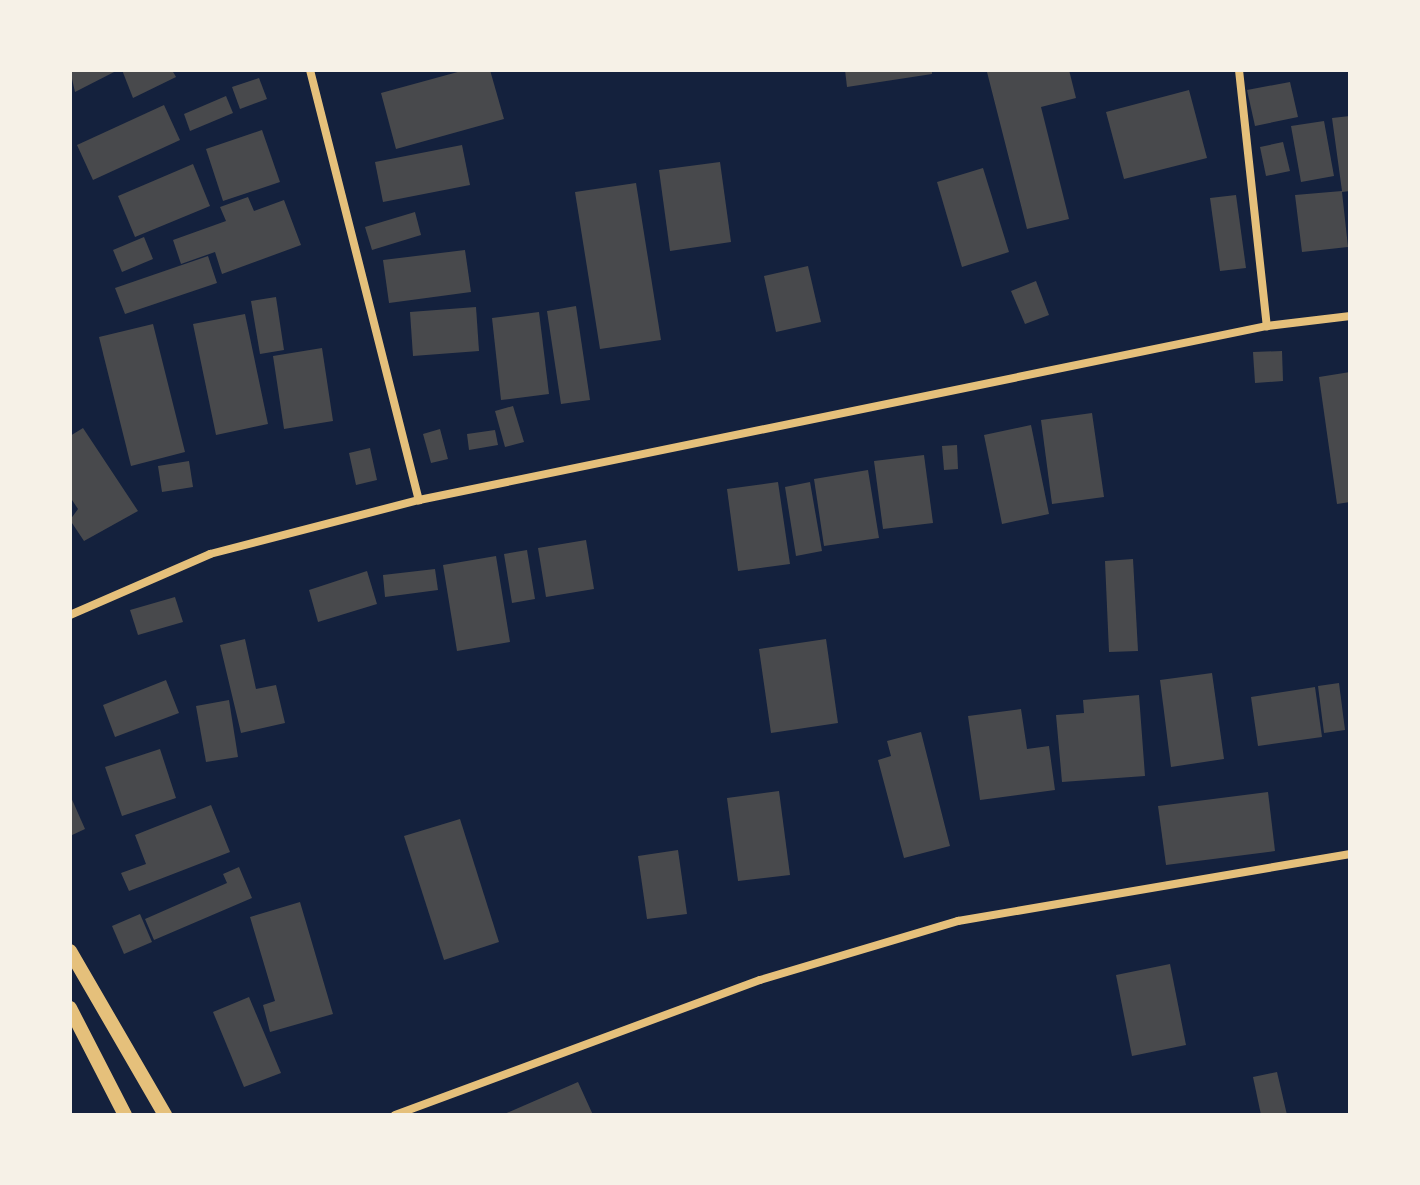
<!DOCTYPE html>
<style>
body{margin:0}
#map{position:relative;width:1420px;height:1185px;overflow:hidden;background:#14213d;font-family:"Crimson Pro",serif}
div>[style]{position:absolute}
.building>*{inset:0;background:#48494c}
.minor>*{height:8px;margin:-4px;padding:0 4px;transform-origin:4px;border-radius:4px;background:#e5c07b}
.tertiary>*{height:14px;margin:-7px;padding:0 7px;transform-origin:7px;border-radius:7px;background:#e5c07b}
span{translate:-50% -50%;white-space:nowrap;text-align:center;line-height:1.15;-webkit-text-stroke:8px #f6f1e7;paint-order:stroke}
.frame{position:absolute;inset:0;border:72px solid #f6f1e7;pointer-events:none}
</style>
<div id="map">
<div class="building">
<div style="clip-path:polygon(70px 70px,118px 70px,75px 92px)"></div>
<div style="clip-path:polygon(122px 70px,172px 70px,176px 77px,133px 98px)"></div>
<div style="clip-path:polygon(465px 70px,490px 70px,504px 119px,396px 149px,381px 93px)"></div>
<div style="clip-path:polygon(845px 70px,932px 70px,932px 74px,847px 87px)"></div>
<div style="clip-path:polygon(1069px 70px,1076px 98px,1041px 107px,1069px 219px,1027px 229px,987px 72px)"></div>
<div style="clip-path:polygon(259px 78px,267px 99px,240px 109px,232px 87px)"></div>
<div style="clip-path:polygon(1290px 82px,1298px 117px,1255px 126px,1247px 90px)"></div>
<div style="clip-path:polygon(1189px 90px,1207px 158px,1124px 179px,1106px 112px)"></div>
<div style="clip-path:polygon(226px 96px,233px 113px,190px 131px,184px 114px)"></div>
<div style="clip-path:polygon(164px 105px,180px 140px,93px 180px,77px 145px)"></div>
<div style="clip-path:polygon(1350px 116px,1350px 191px,1342px 192px,1348px 247px,1302px 252px,1295px 195px,1342px 191px,1332px 118px)"></div>
<div style="clip-path:polygon(1324px 121px,1334px 176px,1301px 182px,1291px 126px)"></div>
<div style="clip-path:polygon(262px 130px,280px 182px,223px 201px,206px 149px)"></div>
<div style="clip-path:polygon(1283px 142px,1290px 171px,1266px 176px,1260px 147px)"></div>
<div style="clip-path:polygon(462px 145px,470px 185px,383px 202px,375px 162px)"></div>
<div style="clip-path:polygon(720px 162px,731px 242px,670px 251px,659px 170px)"></div>
<div style="clip-path:polygon(193px 164px,210px 206px,135px 237px,118px 196px)"></div>
<div style="clip-path:polygon(983px 168px,1009px 252px,962px 267px,937px 182px)"></div>
<div style="clip-path:polygon(636px 183px,661px 340px,600px 349px,575px 192px)"></div>
<div style="clip-path:polygon(1236px 195px,1246px 268px,1220px 271px,1210px 198px)"></div>
<div style="clip-path:polygon(248px 197px,254px 211px,284px 200px,301px 245px,222px 274px,215px 252px,181px 264px,173px 240px,226px 221px,220px 207px)"></div>
<div style="clip-path:polygon(415px 212px,421px 235px,372px 250px,365px 227px)"></div>
<div style="clip-path:polygon(144px 237px,153px 259px,122px 272px,113px 250px)"></div>
<div style="clip-path:polygon(465px 250px,471px 292px,389px 303px,383px 260px)"></div>
<div style="clip-path:polygon(208px 256px,217px 283px,125px 314px,115px 288px)"></div>
<div style="clip-path:polygon(808px 266px,821px 322px,776px 332px,764px 276px)"></div>
<div style="clip-path:polygon(1036px 281px,1049px 315px,1025px 324px,1011px 291px)"></div>
<div style="clip-path:polygon(276px 297px,284px 350px,260px 354px,251px 301px)"></div>
<div style="clip-path:polygon(576px 306px,590px 400px,561px 404px,547px 311px)"></div>
<div style="clip-path:polygon(476px 307px,479px 351px,413px 356px,410px 312px)"></div>
<div style="clip-path:polygon(539px 312px,549px 394px,501px 400px,492px 318px)"></div>
<div style="clip-path:polygon(245px 314px,268px 424px,216px 435px,193px 324px)"></div>
<div style="clip-path:polygon(153px 324px,185px 452px,131px 466px,99px 337px)"></div>
<div style="clip-path:polygon(322px 348px,333px 421px,284px 429px,273px 356px)"></div>
<div style="clip-path:polygon(1282px 351px,1283px 381px,1255px 383px,1253px 352px)"></div>
<div style="clip-path:polygon(1350px 372px,1350px 502px,1337px 504px,1319px 377px)"></div>
<div style="clip-path:polygon(513px 406px,524px 442px,505px 447px,495px 411px)"></div>
<div style="clip-path:polygon(1092px 413px,1104px 497px,1052px 504px,1041px 420px)"></div>
<div style="clip-path:polygon(1031px 425px,1049px 514px,1002px 524px,984px 435px)"></div>
<div style="clip-path:polygon(83px 428px,138px 511px,84px 541px,70px 520px,78px 509px,70px 497px,70px 436px)"></div>
<div style="clip-path:polygon(440px 429px,448px 459px,431px 463px,423px 434px)"></div>
<div style="clip-path:polygon(495px 430px,498px 445px,469px 450px,467px 434px)"></div>
<div style="clip-path:polygon(957px 445px,958px 469px,944px 470px,942px 446px)"></div>
<div style="clip-path:polygon(370px 448px,377px 480px,356px 485px,349px 453px)"></div>
<div style="clip-path:polygon(924px 455px,933px 523px,883px 529px,874px 461px)"></div>
<div style="clip-path:polygon(189px 461px,193px 487px,162px 492px,158px 466px)"></div>
<div style="clip-path:polygon(868px 470px,879px 538px,824px 546px,814px 479px)"></div>
<div style="clip-path:polygon(778px 482px,790px 564px,738px 571px,727px 489px)"></div>
<div style="clip-path:polygon(810px 482px,822px 551px,796px 556px,785px 487px)"></div>
<div style="clip-path:polygon(586px 540px,594px 589px,546px 597px,538px 548px)"></div>
<div style="clip-path:polygon(527px 550px,535px 599px,512px 603px,504px 554px)"></div>
<div style="clip-path:polygon(496px 556px,510px 642px,457px 651px,443px 565px)"></div>
<div style="clip-path:polygon(1133px 559px,1138px 651px,1109px 652px,1105px 561px)"></div>
<div style="clip-path:polygon(435px 569px,438px 590px,385px 597px,383px 575px)"></div>
<div style="clip-path:polygon(367px 571px,377px 604px,318px 622px,309px 590px)"></div>
<div style="clip-path:polygon(175px 597px,183px 622px,138px 635px,130px 610px)"></div>
<div style="clip-path:polygon(245px 639px,256px 689px,276px 685px,285px 723px,241px 733px,220px 645px)"></div>
<div style="clip-path:polygon(826px 639px,838px 723px,771px 733px,759px 649px)"></div>
<div style="clip-path:polygon(1212px 673px,1224px 759px,1171px 767px,1160px 680px)"></div>
<div style="clip-path:polygon(166px 680px,179px 713px,115px 737px,103px 705px)"></div>
<div style="clip-path:polygon(1339px 683px,1345px 730px,1324px 733px,1318px 686px)"></div>
<div style="clip-path:polygon(1315px 687px,1322px 737px,1258px 746px,1251px 697px)"></div>
<div style="clip-path:polygon(1139px 695px,1145px 776px,1062px 782px,1056px 715px,1084px 713px,1083px 700px)"></div>
<div style="clip-path:polygon(229px 700px,238px 757px,206px 762px,196px 706px)"></div>
<div style="clip-path:polygon(1021px 709px,1027px 749px,1049px 746px,1055px 790px,980px 800px,968px 716px)"></div>
<div style="clip-path:polygon(921px 732px,950px 846px,904px 858px,878px 760px,891px 756px,887px 741px)"></div>
<div style="clip-path:polygon(160px 749px,176px 798px,122px 816px,105px 767px)"></div>
<div style="clip-path:polygon(779px 791px,790px 875px,738px 881px,727px 798px)"></div>
<div style="clip-path:polygon(1268px 792px,1275px 851px,1166px 865px,1158px 806px)"></div>
<div style="clip-path:polygon(70px 795px,85px 829px,70px 836px)"></div>
<div style="clip-path:polygon(211px 805px,230px 852px,129px 891px,121px 873px,146px 864px,135px 835px)"></div>
<div style="clip-path:polygon(460px 819px,499px 942px,444px 960px,404px 836px)"></div>
<div style="clip-path:polygon(678px 850px,687px 914px,647px 919px,638px 856px)"></div>
<div style="clip-path:polygon(239px 867px,252px 898px,154px 940px,145px 919px,227px 883px,223px 874px)"></div>
<div style="clip-path:polygon(300px 902px,333px 1014px,270px 1032px,263px 1005px,275px 1001px,250px 917px)"></div>
<div style="clip-path:polygon(140px 914px,152px 942px,124px 954px,112px 926px)"></div>
<div style="clip-path:polygon(1170px 964px,1186px 1045px,1132px 1056px,1116px 975px)"></div>
<div style="clip-path:polygon(249px 997px,281px 1073px,244px 1087px,213px 1012px)"></div>
<div style="clip-path:polygon(1277px 1072px,1287px 1115px,1261px 1115px,1253px 1077px)"></div>
<div style="clip-path:polygon(578px 1082px,593px 1115px,502px 1115px)"></div>
</div>
<div class="minor">
<div style="left:310px;top:70px;width:444px;rotate:75.8deg"></div>
<div style="left:1239px;top:70px;width:258px;rotate:83.8deg"></div>
<div style="left:70px;top:615px;width:153px;rotate:-23.5deg"></div>
<div style="left:210px;top:554px;width:216px;rotate:-14.5deg"></div>
<div style="left:419px;top:500px;width:866px;rotate:-11.6deg"></div>
<div style="left:1267px;top:326px;width:84px;rotate:-6.9deg"></div>
<div style="left:395px;top:1115px;width:389px;rotate:-20.3deg"></div>
<div style="left:760px;top:980px;width:207px;rotate:-16.6deg"></div>
<div style="left:958px;top:921px;width:398px;rotate:-9.7deg"></div>
</div>
<div class="tertiary">
<div style="left:70px;top:951px;width:190px;rotate:59.9deg"></div>
<div style="left:70px;top:1008px;width:120px;rotate:62.8deg"></div>
</div>
<div class="frame"></div>
</div>
